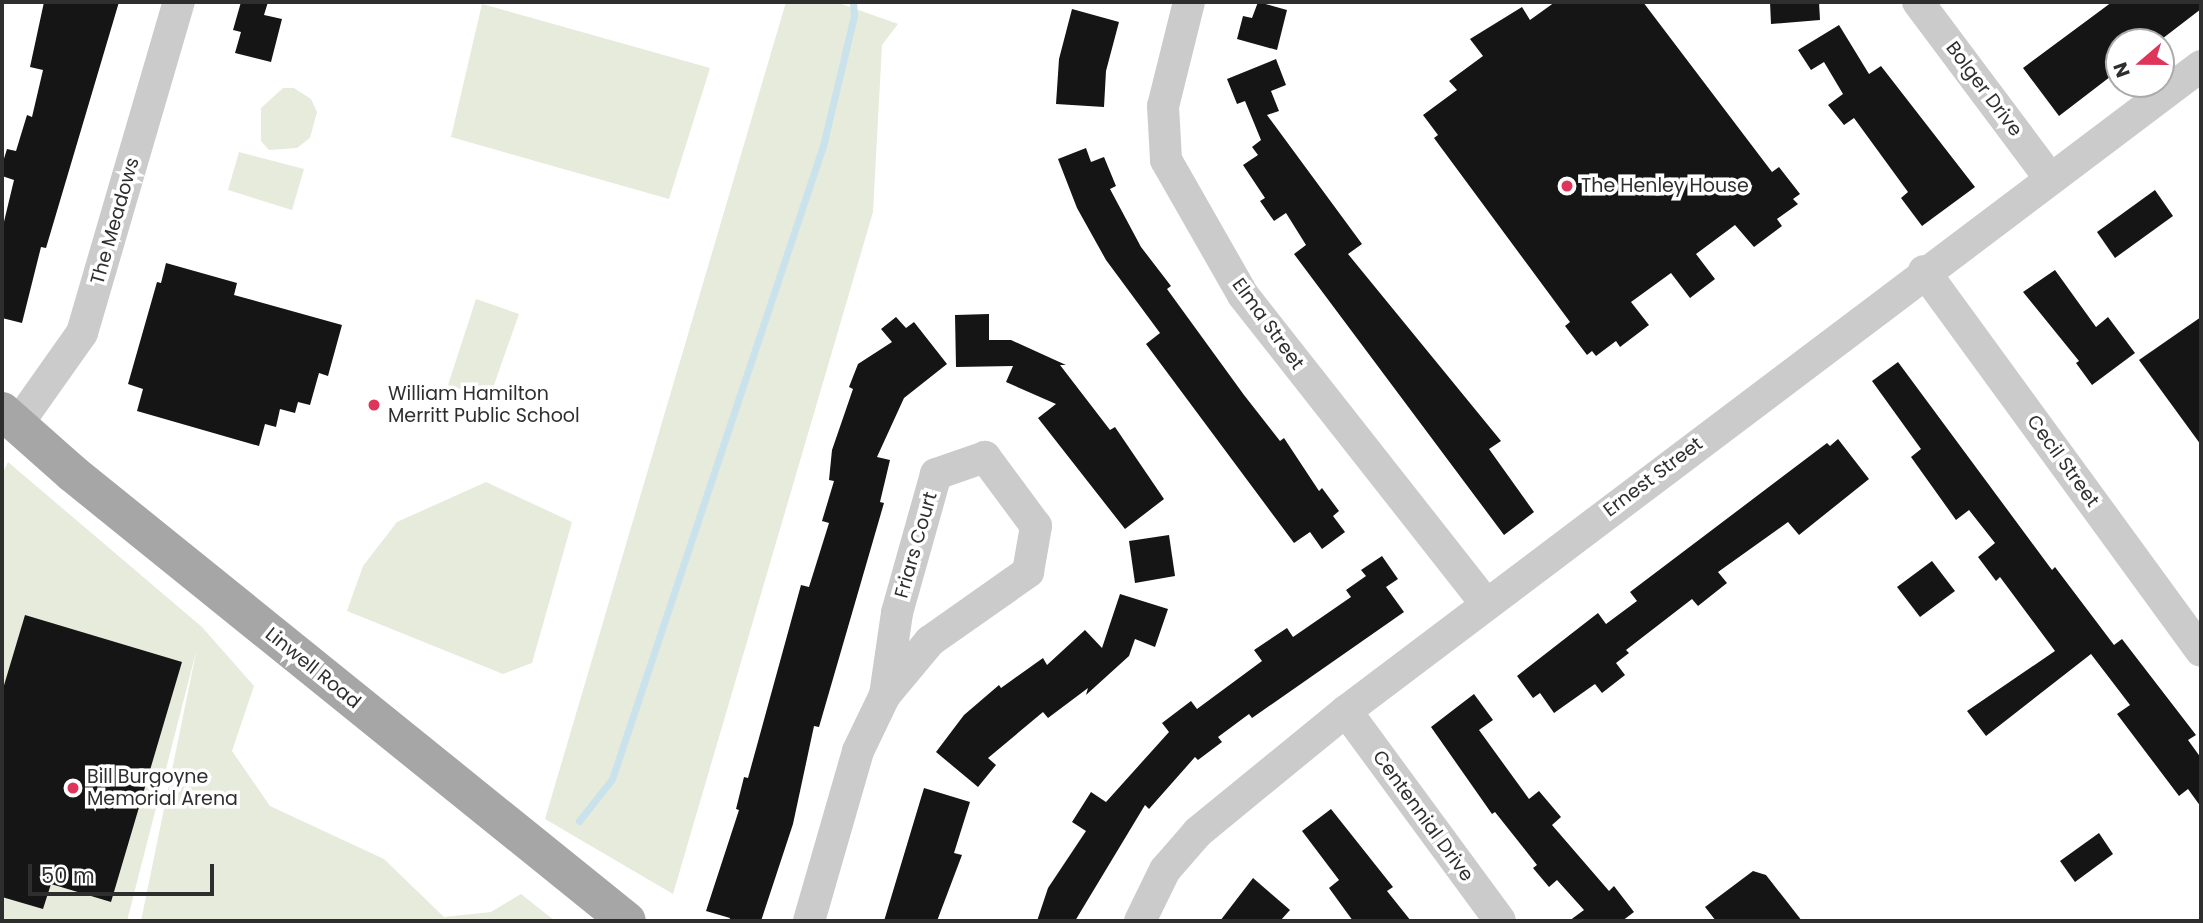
<!DOCTYPE html>
<style>
body{margin:0}
#map{position:relative;width:2203px;height:923px;overflow:hidden;background:#fff;font-family:Poppins,sans-serif}
div>[style]{position:absolute}
.green>*{inset:0;background:#e6ebdc}
.stream>*{height:7px;margin:-3.5px;padding:0 3.5px;transform-origin:3.5px;border-radius:3.5px;background:#c9e2eb}
.building>*{inset:0;background:#151515}
.minor>*{height:32px;margin:-16px;padding:0 16px;transform-origin:16px;border-radius:16px;background:#cbcbcb}
.major>*{height:38px;margin:-19px;padding:0 19px;transform-origin:19px;border-radius:19px;background:#a6a6a6}
.dots>*{width:19px;height:19px;translate:-50% -50%;box-sizing:border-box;border:4px solid #fff;border-radius:50%}
span{translate:-50% -50%;white-space:nowrap;text-align:center;line-height:1.15;-webkit-text-stroke:7px #fff;paint-order:stroke}
.street-label{font-size:19px;color:#2e2e2e}
.poi-label{font-size:19px;color:#2e2e2e}
.left{translate:0 -50%;text-align:left}
.frame{position:absolute;inset:0;border:4px solid #2e2e2e;pointer-events:none}
.north{position:absolute;left:2105px;top:28px;width:70px;height:70px;box-sizing:border-box;background:#fff;border:2px solid #ababab;border-radius:50%;rotate:250deg;font-size:19px;font-weight:700;line-height:28px;text-align:center;color:#2e2e2e}
.north::after{content:'';display:block;margin:auto;width:24px;height:32px;background:#e0355a;clip-path:polygon(50% 0,100% 100%,50% 72%,0 100%)}
.scale{position:absolute;left:28px;top:864px;width:186px;height:32px;box-sizing:border-box;border:4px solid #2e2e2e;border-top:0;padding-left:9px;font-size:21px;line-height:24px;white-space:nowrap;color:#2e2e2e;-webkit-text-stroke:5px #fff;paint-order:stroke}
</style>
<div id="map">
<div class="green">
<div style="clip-path:polygon(786px 2px,836px 2px,898px 24px,882px 45px,873px 212px,673px 894px,545px 819px)"></div>
<div style="clip-path:polygon(482px 4px,710px 68px,669px 199px,451px 137px)"></div>
<div style="clip-path:polygon(283px 88px,294px 88px,311px 99px,317px 112px,310px 138px,297px 148px,269px 150px,261px 141px,261px 108px)"></div>
<div style="clip-path:polygon(239px 152px,304px 169px,292px 210px,228px 190px)"></div>
<div style="clip-path:polygon(476px 299px,519px 314px,489px 399px,448px 385px)"></div>
<div style="clip-path:polygon(8px 462px,202px 627px,254px 686px,232px 751px,270px 806px,384px 859px,444px 917px,491px 912px,521px 894px,555px 921px,141px 921px,197px 648px,127px 921px,2px 921px,2px 474px)"></div>
<div style="clip-path:polygon(486px 482px,572px 522px,532px 663px,503px 674px,347px 611px,363px 566px,397px 522px)"></div>
</div>
<div class="stream">
<div style="left:579px;top:821px;width:53px;rotate:-51.8deg"></div>
<div style="left:612px;top:779px;width:667px;rotate:-71.57deg"></div>
<div style="left:823px;top:146px;width:134px;rotate:-76.6deg"></div>
<div style="left:854px;top:16px;width:14px;rotate:-94deg"></div>
</div>
<div class="building">
<div style="clip-path:polygon(44px 2px,119px 2px,46px 248px,41px 247px,22px 323px,2px 318px,2px 230px,14px 180px,2px 176px,2px 165px,7px 149px,16px 151px,27px 115px,32px 117px,43px 70px,30px 67px)"></div>
<div style="clip-path:polygon(241px 2px,268px 2px,264px 15px,282px 19px,271px 62px,235px 53px,241px 32px,233px 30px)"></div>
<div style="clip-path:polygon(1258px 2px,1287px 10px,1277px 50px,1237px 39px,1243px 16px,1252px 18px)"></div>
<div style="clip-path:polygon(1555px 2px,1643px 2px,1772px 172px,1779px 167px,1800px 194px,1793px 199px,1798px 204px,1777px 219px,1782px 226px,1754px 247px,1735px 225px,1696px 254px,1715px 279px,1690px 298px,1671px 273px,1631px 302px,1649px 325px,1620px 347px,1616px 341px,1596px 356px,1592px 351px,1587px 355px,1565px 326px,1570px 322px,1434px 138px,1438px 135px,1423px 115px,1457px 90px,1449px 81px,1483px 56px,1470px 39px,1522px 7px,1530px 20px)"></div>
<div style="clip-path:polygon(1770px 2px,1819px 2px,1820px 20px,1771px 24px)"></div>
<div style="clip-path:polygon(2112px 2px,2201px 2px,2201px 9px,2158px 42px,2119px 42px,2119px 70px,2059px 116px,2023px 68px)"></div>
<div style="clip-path:polygon(1072px 9px,1119px 22px,1106px 71px,1104px 107px,1056px 104px,1059px 59px)"></div>
<div style="clip-path:polygon(1839px 25px,1869px 74px,1881px 66px,1975px 187px,1922px 226px,1901px 198px,1908px 192px,1854px 118px,1844px 125px,1828px 105px,1843px 94px,1824px 62px,1811px 70px,1798px 50px)"></div>
<div style="clip-path:polygon(1276px 59px,1286px 85px,1271px 91px,1279px 111px,1267px 115px,1362px 244px,1348px 254px,1501px 441px,1489px 449px,1534px 512px,1504px 535px,1294px 254px,1306px 245px,1286px 213px,1274px 221px,1260px 201px,1265px 198px,1243px 165px,1258px 155px,1252px 147px,1261px 140px,1245px 101px,1237px 104px,1227px 79px)"></div>
<div style="clip-path:polygon(1086px 148px,1091px 162px,1104px 157px,1116px 186px,1110px 189px,1141px 247px,1171px 286px,1167px 289px,1244px 395px,1280px 441px,1284px 438px,1319px 491px,1322px 488px,1339px 511px,1333px 516px,1345px 532px,1322px 549px,1310px 532px,1294px 543px,1146px 344px,1160px 333px,1106px 260px,1077px 208px,1058px 159px)"></div>
<div style="clip-path:polygon(2155px 190px,2173px 216px,2115px 258px,2097px 232px)"></div>
<div style="clip-path:polygon(166px 263px,237px 283px,234px 295px,342px 325px,328px 376px,319px 373px,310px 405px,298px 402px,295px 413px,280px 409px,276px 427px,265px 424px,259px 446px,137px 411px,143px 389px,128px 384px,157px 282px,161px 283px)"></div>
<div style="clip-path:polygon(2055px 270px,2096px 327px,2108px 317px,2135px 353px,2092px 385px,2076px 363px,2079px 361px,2023px 292px)"></div>
<div style="clip-path:polygon(989px 314px,989px 340px,1011px 340px,1066px 365px,1060px 365px,1110px 430px,1115px 427px,1164px 499px,1125px 529px,1038px 418px,1056px 404px,1006px 382px,1013px 366px,956px 367px,955px 315px)"></div>
<div style="clip-path:polygon(896px 317px,906px 328px,914px 322px,947px 364px,904px 398px,877px 457px,890px 460px,880px 502px,884px 503px,819px 727px,814px 726px,793px 824px,761px 921px,729px 921px,730px 918px,706px 911px,739px 810px,736px 809px,744px 777px,748px 778px,801px 585px,809px 587px,829px 523px,822px 521px,834px 481px,829px 480px,832px 450px,853px 389px,849px 387px,858px 364px,892px 342px,881px 329px)"></div>
<div style="clip-path:polygon(2201px 317px,2201px 445px,2139px 360px)"></div>
<div style="clip-path:polygon(1898px 362px,2052px 570px,2055px 567px,2114px 645px,2122px 639px,2196px 735px,2188px 740px,2201px 758px,2201px 807px,2188px 789px,2179px 796px,2117px 714px,2130px 705px,2091px 654px,1986px 736px,1967px 711px,2055px 651px,2000px 577px,1996px 581px,1978px 557px,1995px 543px,1969px 510px,1956px 520px,1911px 457px,1921px 449px,1872px 381px)"></div>
<div style="clip-path:polygon(1838px 439px,1869px 479px,1799px 535px,1788px 522px,1718px 572px,1727px 583px,1698px 606px,1692px 599px,1626px 650px,1629px 653px,1616px 663px,1625px 675px,1602px 693px,1595px 684px,1554px 713px,1540px 693px,1533px 698px,1517px 676px,1598px 613px,1606px 624px,1637px 601px,1630px 592px,1827px 443px,1830px 446px)"></div>
<div style="clip-path:polygon(1169px 535px,1175px 576px,1135px 583px,1129px 541px)"></div>
<div style="clip-path:polygon(1382px 556px,1398px 579px,1386px 587px,1404px 612px,1252px 718px,1249px 714px,1218px 737px,1222px 742px,1198px 760px,1195px 757px,1149px 809px,1145px 805px,1075px 921px,1037px 921px,1048px 888px,1086px 831px,1072px 822px,1091px 792px,1106px 802px,1169px 732px,1162px 723px,1191px 701px,1197px 709px,1262px 661px,1254px 650px,1287px 628px,1293px 637px,1351px 597px,1346px 590px,1366px 576px,1361px 570px)"></div>
<div style="clip-path:polygon(1932px 561px,1955px 591px,1920px 617px,1897px 587px)"></div>
<div style="clip-path:polygon(1120px 594px,1168px 609px,1155px 647px,1135px 639px,1129px 656px,1086px 695px,1088px 688px,1048px 718px,1043px 712px,988px 758px,996px 765px,978px 787px,936px 752px,964px 715px,999px 685px,1001px 688px,1043px 658px,1047px 665px,1085px 630px,1102px 648px)"></div>
<div style="clip-path:polygon(25px 615px,182px 662px,111px 902px,51px 884px,43px 909px,2px 897px,2px 692px)"></div>
<div style="clip-path:polygon(1474px 694px,1493px 720px,1479px 730px,1529px 799px,1539px 791px,1561px 817px,1552px 825px,1609px 891px,1614px 886px,1634px 912px,1622px 921px,1569px 921px,1584px 910px,1557px 880px,1549px 887px,1533px 868px,1537px 865px,1495px 812px,1492px 814px,1431px 727px)"></div>
<div style="clip-path:polygon(924px 788px,970px 802px,954px 853px,962px 855px,937px 921px,884px 921px)"></div>
<div style="clip-path:polygon(1331px 809px,1393px 887px,1387px 891px,1411px 921px,1353px 921px,1329px 888px,1339px 880px,1302px 831px)"></div>
<div style="clip-path:polygon(2099px 833px,2113px 854px,2075px 882px,2060px 861px)"></div>
<div style="clip-path:polygon(1753px 871px,1766px 875px,1802px 921px,1716px 921px,1705px 907px)"></div>
<div style="clip-path:polygon(1253px 878px,1290px 910px,1280px 921px,1220px 921px)"></div>
</div>
<div class="minor">
<div style="left:1189px;top:2px;width:107px;rotate:104deg"></div>
<div style="left:1163px;top:106px;width:54px;rotate:86.8deg"></div>
<div style="left:1166px;top:160px;width:155px;rotate:60.3deg"></div>
<div style="left:1243px;top:295px;width:393px;rotate:51.8deg"></div>
<div style="left:1918px;top:2px;width:219px;rotate:53.2deg"></div>
<div style="left:1924px;top:271px;width:470px;rotate:53.9deg"></div>
<div style="left:17px;top:425px;width:113px;rotate:-54.8deg"></div>
<div style="left:82px;top:333px;width:345px;rotate:-73.7deg"></div>
<div style="left:1346px;top:711px;width:260px;rotate:53.7deg"></div>
<div style="left:809px;top:921px;width:177px;rotate:-73.9deg"></div>
<div style="left:858px;top:751px;width:62px;rotate:-64.3deg"></div>
<div style="left:885px;top:695px;width:70px;rotate:-50.2deg"></div>
<div style="left:930px;top:641px;width:120px;rotate:-35.1deg"></div>
<div style="left:1028px;top:572px;width:47px;rotate:-80.1deg"></div>
<div style="left:1036px;top:526px;width:86px;rotate:-126.5deg"></div>
<div style="left:985px;top:457px;width:52px;rotate:160.9deg"></div>
<div style="left:936px;top:474px;width:144px;rotate:105.7deg"></div>
<div style="left:897px;top:613px;width:83px;rotate:98.3deg"></div>
<div style="left:1140px;top:921px;width:57px;rotate:-63.9deg"></div>
<div style="left:1165px;top:870px;width:50px;rotate:-49deg"></div>
<div style="left:1198px;top:832px;width:191px;rotate:-39.3deg"></div>
<div style="left:1346px;top:711px;width:1071px;rotate:-37.03deg"></div>
</div>
<div class="major">
<div style="left:2px;top:411px;width:94px;rotate:41.5deg"></div>
<div style="left:72px;top:473px;width:713px;rotate:38.91deg"></div>
</div>
<div class="dots">
<div style="left:1567px;top:186px;background:#e0355a"></div>
<div style="left:374px;top:405px;background:#e0355a"></div>
<div style="left:73px;top:788px;background:#e0355a"></div>
</div>
<div class="street-label">
<span style="left:1984px;top:89px;rotate:53deg">Bolger Drive</span>
<span style="left:115px;top:221px;rotate:-74deg">The Meadows</span>
<span style="left:1268px;top:324px;rotate:54deg">Elma Street</span>
<span style="left:2063px;top:461px;rotate:54deg">Cecil Street</span>
<span style="left:1653px;top:477px;rotate:-37deg">Ernest Street</span>
<span style="left:916px;top:545px;rotate:-74deg">Friars Court</span>
<span style="left:313px;top:668px;rotate:39deg">Linwell Road</span>
<span style="left:1423px;top:816px;rotate:54deg">Centennial Drive</span>
</div>
<div class="poi-label">
<span class="left" style="left:1581px;top:186px">The Henley House</span>
<span class="left" style="left:388px;top:405px">William Hamilton<br>Merritt Public School</span>
<span class="left" style="left:87px;top:788px">Bill Burgoyne<br>Memorial Arena</span>
</div>
<div class="frame"></div>
<div class="north">N</div>
<div class="scale">50 m</div>
</div>
